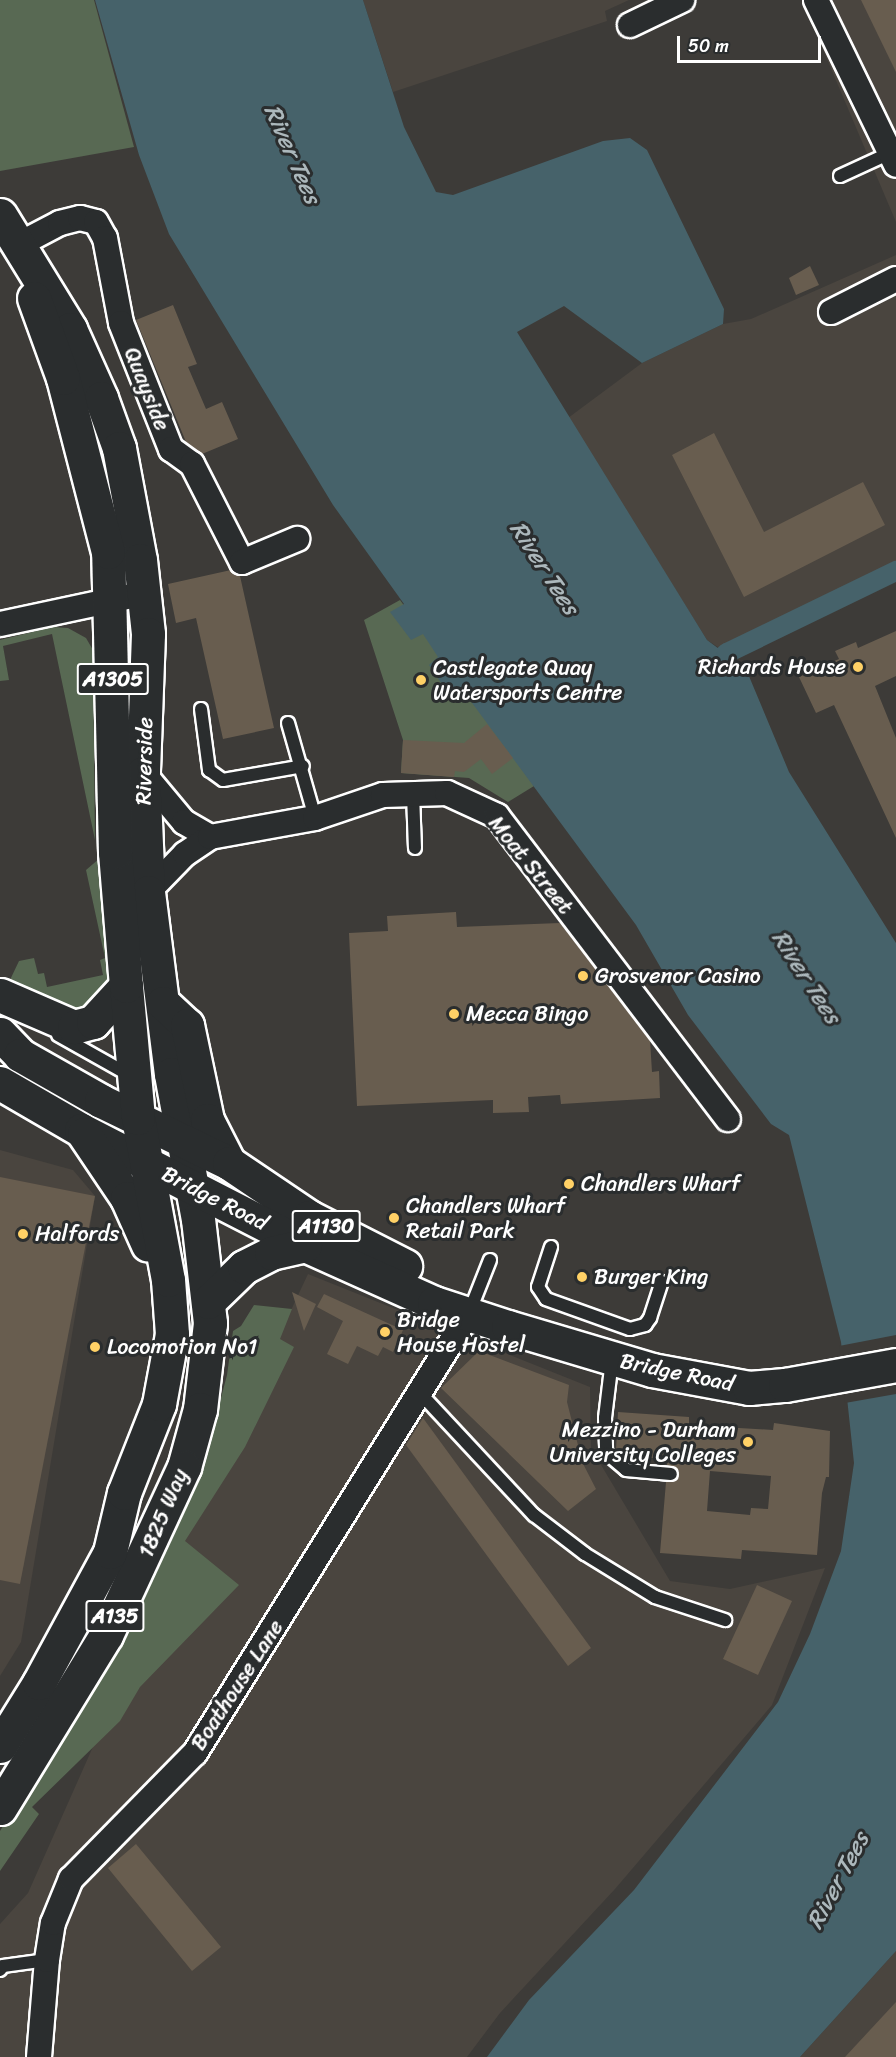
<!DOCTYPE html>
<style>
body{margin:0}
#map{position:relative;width:896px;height:2057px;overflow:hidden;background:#3d3b38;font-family:Sriracha,sans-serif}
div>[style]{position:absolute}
.built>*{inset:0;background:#4a453f}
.green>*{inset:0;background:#586953}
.water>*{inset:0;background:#46626a}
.pier>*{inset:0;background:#3d3b38}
.canal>*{height:20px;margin:-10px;padding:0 10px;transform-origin:10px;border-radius:10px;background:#46626a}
.building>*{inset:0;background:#685d4f}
.roads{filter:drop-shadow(2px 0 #fff) drop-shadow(-2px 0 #fff) drop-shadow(0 2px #fff) drop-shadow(0 -2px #fff)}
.service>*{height:12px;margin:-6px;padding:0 6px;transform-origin:6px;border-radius:6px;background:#2a2d2e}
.minor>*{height:24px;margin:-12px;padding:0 12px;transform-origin:12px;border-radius:12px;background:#2a2d2e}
.primary>*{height:33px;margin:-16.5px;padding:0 16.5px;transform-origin:16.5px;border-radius:16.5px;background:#2a2d2e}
.dots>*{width:16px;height:16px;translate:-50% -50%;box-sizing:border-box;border:3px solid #2a2d2e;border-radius:50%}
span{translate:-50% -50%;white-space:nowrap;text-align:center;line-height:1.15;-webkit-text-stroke:6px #2a2d2e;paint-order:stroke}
.shield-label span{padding:2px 4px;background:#2a2d2e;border:2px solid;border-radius:4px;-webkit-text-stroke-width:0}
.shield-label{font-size:21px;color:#fff;font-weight:700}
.street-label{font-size:22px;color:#fff}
.poi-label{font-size:22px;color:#fff}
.left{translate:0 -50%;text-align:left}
.right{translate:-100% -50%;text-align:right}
.water-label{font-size:24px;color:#acb8bc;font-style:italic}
.scale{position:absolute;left:677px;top:36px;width:144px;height:27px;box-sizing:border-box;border:3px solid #fff;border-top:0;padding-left:8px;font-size:18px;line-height:21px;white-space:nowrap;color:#fff;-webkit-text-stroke:4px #2a2d2e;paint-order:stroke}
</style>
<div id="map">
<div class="built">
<div style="clip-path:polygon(363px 0,629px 0,605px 11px,607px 21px,393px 92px)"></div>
<div style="clip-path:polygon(802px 0,896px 0,896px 222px)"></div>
<div style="clip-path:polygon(896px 255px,896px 568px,727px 653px,707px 640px,568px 418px,642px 363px,723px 324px,751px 319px)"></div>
<div style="clip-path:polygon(0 1150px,73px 1170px,95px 1196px,21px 1642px,0 1676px)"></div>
<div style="clip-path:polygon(308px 1274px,590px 1387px,591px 1448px,670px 1581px,730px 1589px,825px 1568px,772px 1705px,615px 1889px,500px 2013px,467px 2057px,0 2057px,0 1924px,28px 1893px,220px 1461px)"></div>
<div style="clip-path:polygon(896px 1951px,896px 2057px,800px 2057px)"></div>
</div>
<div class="green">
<div style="clip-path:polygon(0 0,94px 0,134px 147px,0 171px)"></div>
<div style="clip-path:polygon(400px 600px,534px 786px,508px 802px,469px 778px,401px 773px,403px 740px,364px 620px)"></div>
<div style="clip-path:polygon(52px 627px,68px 628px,86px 638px,93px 650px,95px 840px,52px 634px,3px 646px,9px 680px,0 681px,0 640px)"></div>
<div style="clip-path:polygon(100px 858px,110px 985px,100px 1001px,78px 1011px,9px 982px,19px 961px,34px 958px,38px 974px,44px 973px,47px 987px,103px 975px,100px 960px,105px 958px,86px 870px)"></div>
<div style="clip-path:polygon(254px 1305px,292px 1309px,280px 1339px,294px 1347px,245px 1447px,185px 1541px,239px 1585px,140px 1687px,120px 1721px,32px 1807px,39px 1814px,0 1871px,0 1831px,85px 1693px,188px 1487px,212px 1432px,227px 1375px,233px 1331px,241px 1326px)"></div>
</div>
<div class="water">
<div style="clip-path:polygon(95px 0,363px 0,404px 127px,436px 192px,453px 195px,603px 141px,630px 138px,647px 150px,724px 309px,723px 324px,642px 363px,564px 306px,517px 332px,707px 640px,746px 669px,789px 772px,896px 943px,896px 1951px,800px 2057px,487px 2057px,529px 2000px,634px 1890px,778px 1702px,810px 1634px,841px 1551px,854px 1463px,841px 1342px,789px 1135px,771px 1124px,688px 1015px,636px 925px,461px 688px,450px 696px,429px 665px,438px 657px,423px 634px,411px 640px,390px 612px,404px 604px,333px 505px,169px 234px,139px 155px)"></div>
</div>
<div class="pier">
<div style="clip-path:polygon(896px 1335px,896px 1394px,845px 1403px,839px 1346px)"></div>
</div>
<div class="canal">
<div style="left:708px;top:669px;width:25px;rotate:-40deg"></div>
<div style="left:727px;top:653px;width:188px;rotate:-25.9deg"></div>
</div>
<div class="building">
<div style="clip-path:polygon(861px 0,896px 0,896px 72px)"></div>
<div style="clip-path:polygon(810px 266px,819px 285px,796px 295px,789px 278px)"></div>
<div style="clip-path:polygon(173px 305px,197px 364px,188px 367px,206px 409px,222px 402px,238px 439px,202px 454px,186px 442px,136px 320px)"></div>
<div style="clip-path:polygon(714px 433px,764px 532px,863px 482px,885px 525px,744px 597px,672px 455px)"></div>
<div style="clip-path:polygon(231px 570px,240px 576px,274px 728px,223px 739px,196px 618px,176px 623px,168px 584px)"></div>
<div style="clip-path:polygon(896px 631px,896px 676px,875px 686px,896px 738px,896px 838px,834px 705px,816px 713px,799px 677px,839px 659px,835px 651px,856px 642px,858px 648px)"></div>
<div style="clip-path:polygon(487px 724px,513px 758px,492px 774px,481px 759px,464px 772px,455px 771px,454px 777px,401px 773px,403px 740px,464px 743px)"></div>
<div style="clip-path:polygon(456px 912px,457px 927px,560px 923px,650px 1040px,652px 1072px,659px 1071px,660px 1098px,561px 1104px,560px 1095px,528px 1097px,529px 1112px,493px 1113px,493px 1100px,357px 1106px,349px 933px,388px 931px,387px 916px)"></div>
<div style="clip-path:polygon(0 1177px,95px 1196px,20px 1584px,0 1580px)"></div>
<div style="clip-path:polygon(292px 1292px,316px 1304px,304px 1331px)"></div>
<div style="clip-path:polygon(324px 1294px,403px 1330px,393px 1352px,383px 1347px,378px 1356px,357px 1346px,348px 1364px,327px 1354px,343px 1321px,317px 1307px)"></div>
<div style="clip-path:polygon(479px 1351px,569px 1385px,567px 1402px,580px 1453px,577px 1452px,596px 1489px,568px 1511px,441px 1388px)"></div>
<div style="clip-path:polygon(evenodd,618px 1412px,689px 1417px,689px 1425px,773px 1430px,774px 1423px,830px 1431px,829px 1477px,826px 1477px,822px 1493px,817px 1555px,742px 1550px,741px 1559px,660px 1553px,666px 1482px,677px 1479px,679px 1471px,667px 1465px,668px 1459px,622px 1456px,616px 1450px,618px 1412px,710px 1471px,771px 1476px,768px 1509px,751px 1508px,750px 1515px,707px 1511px,710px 1471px)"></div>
<div style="clip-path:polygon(423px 1418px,591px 1648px,568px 1666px,406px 1445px)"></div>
<div style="clip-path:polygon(757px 1585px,792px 1601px,758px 1675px,723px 1659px)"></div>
<div style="clip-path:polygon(136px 1844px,221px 1947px,192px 1971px,108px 1868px)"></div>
<div style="clip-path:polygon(896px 2002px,896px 2057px,845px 2057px)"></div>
</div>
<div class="roads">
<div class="service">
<div style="left:840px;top:176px;width:55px;rotate:-24.7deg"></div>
<div style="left:201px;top:709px;width:62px;rotate:82.5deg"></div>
<div style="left:209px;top:770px;width:17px;rotate:36deg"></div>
<div style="left:223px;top:780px;width:81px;rotate:-9.9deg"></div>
<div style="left:288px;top:723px;width:99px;rotate:74.1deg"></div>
<div style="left:413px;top:794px;width:54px;rotate:87.9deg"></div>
<div style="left:58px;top:1035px;width:76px;rotate:29.3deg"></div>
<div style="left:124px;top:1072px;width:6px;rotate:59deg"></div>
<div style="left:551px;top:1247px;width:42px;rotate:108deg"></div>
<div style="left:538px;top:1287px;width:14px;rotate:56deg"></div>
<div style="left:546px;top:1299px;width:89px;rotate:19.7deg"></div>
<div style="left:630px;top:1329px;width:16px;rotate:-15deg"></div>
<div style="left:645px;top:1325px;width:9px;rotate:-54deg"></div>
<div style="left:650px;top:1318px;width:38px;rotate:-72deg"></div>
<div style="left:469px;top:1313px;width:57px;rotate:-68.4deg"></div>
<div style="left:612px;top:1360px;width:58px;rotate:96.9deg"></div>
<div style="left:605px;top:1418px;width:35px;rotate:88deg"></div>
<div style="left:606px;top:1453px;width:26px;rotate:40deg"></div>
<div style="left:626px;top:1470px;width:45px;rotate:5.1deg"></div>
<div style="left:421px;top:1394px;width:166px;rotate:47deg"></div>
<div style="left:534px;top:1515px;width:64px;rotate:37.4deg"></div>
<div style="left:585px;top:1554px;width:82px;rotate:31.6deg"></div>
<div style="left:655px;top:1597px;width:74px;rotate:18.2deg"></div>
<div style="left:0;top:1970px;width:5px;rotate:-53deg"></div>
<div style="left:3px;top:1966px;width:44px;rotate:-7.8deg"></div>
</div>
<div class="minor">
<div style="left:816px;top:0;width:183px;rotate:64.1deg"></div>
<div style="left:630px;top:25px;width:58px;rotate:-25.7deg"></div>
<div style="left:18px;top:245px;width:47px;rotate:-27.6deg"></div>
<div style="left:60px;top:223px;width:21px;rotate:-14deg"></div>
<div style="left:80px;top:218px;width:16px;rotate:14deg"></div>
<div style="left:96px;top:222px;width:18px;rotate:61deg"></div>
<div style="left:105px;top:238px;width:86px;rotate:79.3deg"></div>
<div style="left:121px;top:323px;width:136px;rotate:68.4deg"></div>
<div style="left:171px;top:449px;width:26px;rotate:36deg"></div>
<div style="left:192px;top:464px;width:110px;rotate:63deg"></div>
<div style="left:242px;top:562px;width:60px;rotate:-22.7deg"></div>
<div style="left:831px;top:312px;width:73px;rotate:-26.9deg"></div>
<div style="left:0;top:624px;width:149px;rotate:-12deg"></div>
<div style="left:143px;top:773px;width:64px;rotate:50.1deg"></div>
<div style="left:184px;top:822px;width:30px;rotate:30deg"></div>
<div style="left:148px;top:892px;width:53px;rotate:-45.8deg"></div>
<div style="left:185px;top:854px;width:30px;rotate:-34deg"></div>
<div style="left:210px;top:837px;width:107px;rotate:-10.3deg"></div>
<div style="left:315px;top:818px;width:72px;rotate:-18.7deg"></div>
<div style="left:383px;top:795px;width:64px;rotate:-1.8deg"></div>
<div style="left:447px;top:793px;width:55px;rotate:24.7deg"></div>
<div style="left:497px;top:816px;width:381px;rotate:52.7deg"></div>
<div style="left:39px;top:2057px;width:97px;rotate:-85.3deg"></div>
<div style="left:47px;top:1960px;width:37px;rotate:-81deg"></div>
<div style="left:53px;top:1923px;width:48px;rotate:-67.8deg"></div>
<div style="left:71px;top:1879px;width:177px;rotate:-45.5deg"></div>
<div style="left:195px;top:1753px;width:518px;rotate:-58.09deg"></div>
</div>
<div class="primary">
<div style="left:0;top:215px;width:134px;rotate:58.4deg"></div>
<div style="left:70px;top:329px;width:76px;rotate:65.8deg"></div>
<div style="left:101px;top:398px;width:53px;rotate:70.2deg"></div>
<div style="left:119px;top:448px;width:114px;rotate:79.4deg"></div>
<div style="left:140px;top:560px;width:74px;rotate:83.8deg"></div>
<div style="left:148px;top:634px;width:139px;rotate:92.1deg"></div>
<div style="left:143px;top:773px;width:119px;rotate:87.6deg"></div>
<div style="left:148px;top:892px;width:183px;rotate:82.8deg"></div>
<div style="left:171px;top:1074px;width:147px;rotate:79.5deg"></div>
<div style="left:198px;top:1219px;width:105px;rotate:83.4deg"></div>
<div style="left:210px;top:1323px;width:87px;rotate:96.6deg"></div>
<div style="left:200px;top:1409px;width:60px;rotate:105.4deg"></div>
<div style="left:184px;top:1467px;width:185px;rotate:114.9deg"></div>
<div style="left:106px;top:1635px;width:203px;rotate:121.5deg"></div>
<div style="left:0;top:995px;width:81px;rotate:23.4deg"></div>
<div style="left:74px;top:1027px;width:20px;rotate:-15deg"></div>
<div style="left:93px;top:1022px;width:49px;rotate:-47.5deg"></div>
<div style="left:163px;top:1003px;width:33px;rotate:43deg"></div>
<div style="left:187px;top:1025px;width:97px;rotate:78.1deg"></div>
<div style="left:207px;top:1120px;width:48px;rotate:62.9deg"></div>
<div style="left:0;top:1034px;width:29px;rotate:46deg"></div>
<div style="left:20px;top:1055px;width:93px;rotate:29.6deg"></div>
<div style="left:101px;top:1101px;width:142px;rotate:25.8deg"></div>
<div style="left:229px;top:1163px;width:97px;rotate:34deg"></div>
<div style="left:309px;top:1217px;width:108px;rotate:27deg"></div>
<div style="left:0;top:1083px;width:94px;rotate:30.1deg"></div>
<div style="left:81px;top:1130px;width:252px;rotate:27.2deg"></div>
<div style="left:305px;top:1245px;width:141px;rotate:24.2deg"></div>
<div style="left:434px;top:1303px;width:78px;rotate:18deg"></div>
<div style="left:508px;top:1327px;width:150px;rotate:16.6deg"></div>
<div style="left:652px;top:1370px;width:99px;rotate:10.5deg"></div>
<div style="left:749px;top:1388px;width:36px;rotate:-5deg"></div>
<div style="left:785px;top:1385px;width:113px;rotate:-10.2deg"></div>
<div style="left:84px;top:1134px;width:77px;rotate:56.1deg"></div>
<div style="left:127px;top:1198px;width:51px;rotate:65.9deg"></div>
<div style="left:208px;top:1302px;width:50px;rotate:-44.2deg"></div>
<div style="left:244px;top:1267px;width:30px;rotate:-27deg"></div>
<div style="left:271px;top:1253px;width:35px;rotate:-13deg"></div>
<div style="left:0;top:1746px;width:74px;rotate:-58.2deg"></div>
<div style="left:39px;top:1683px;width:149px;rotate:-61.5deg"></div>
<div style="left:110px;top:1552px;width:61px;rotate:-76.7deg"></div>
<div style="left:124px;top:1493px;width:96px;rotate:-68.5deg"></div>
<div style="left:159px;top:1404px;width:71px;rotate:-79.5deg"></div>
<div style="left:172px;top:1334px;width:54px;rotate:-94.2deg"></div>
<div style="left:168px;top:1280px;width:165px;rotate:-100.5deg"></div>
<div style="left:138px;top:1118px;width:133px;rotate:-95.2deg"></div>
<div style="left:126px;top:986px;width:134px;rotate:-94.7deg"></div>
<div style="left:115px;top:852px;width:300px;rotate:-91.3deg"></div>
<div style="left:108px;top:552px;width:180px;rotate:-104.5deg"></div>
<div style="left:63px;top:378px;width:85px;rotate:-109.9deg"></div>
</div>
</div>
<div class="dots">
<div style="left:858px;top:667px;background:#ffd166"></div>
<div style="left:421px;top:680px;background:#ffd166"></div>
<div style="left:583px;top:976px;background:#ffd166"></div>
<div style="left:454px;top:1014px;background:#ffd166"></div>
<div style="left:569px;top:1184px;background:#ffd166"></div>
<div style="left:394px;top:1218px;background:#ffd166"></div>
<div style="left:23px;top:1234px;background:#ffd166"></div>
<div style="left:582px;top:1277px;background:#ffd166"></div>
<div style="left:385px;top:1332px;background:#ffd166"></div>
<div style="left:95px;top:1347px;background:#ffd166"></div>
<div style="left:748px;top:1442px;background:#ffd166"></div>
</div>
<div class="shield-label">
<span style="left:113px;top:679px">A1305</span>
<span style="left:326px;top:1226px">A1130</span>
<span style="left:115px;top:1616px">A135</span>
</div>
<div class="street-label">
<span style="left:147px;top:389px;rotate:68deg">Quayside</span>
<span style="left:144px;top:761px;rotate:-89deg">Riverside</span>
<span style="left:531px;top:865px;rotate:51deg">Moat Street</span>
<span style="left:215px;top:1198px;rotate:27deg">Bridge Road</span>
<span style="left:677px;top:1372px;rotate:12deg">Bridge Road</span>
<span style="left:163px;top:1513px;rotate:-67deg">1825 Way</span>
<span style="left:237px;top:1685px;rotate:-57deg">Boathouse Lane</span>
</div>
<div class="poi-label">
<span class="left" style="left:433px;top:680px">Castlegate Quay<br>Watersports Centre</span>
<span class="right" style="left:846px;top:667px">Richards House</span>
<span class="left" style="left:595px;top:976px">Grosvenor Casino</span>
<span class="left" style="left:466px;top:1014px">Mecca Bingo</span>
<span class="left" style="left:581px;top:1184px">Chandlers Wharf</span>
<span class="left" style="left:406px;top:1218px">Chandlers Wharf<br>Retail Park</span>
<span class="left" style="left:35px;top:1234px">Halfords</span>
<span class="left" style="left:594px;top:1277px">Burger King</span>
<span class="left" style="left:397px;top:1332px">Bridge<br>House Hostel</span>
<span class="left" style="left:107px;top:1347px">Locomotion No1</span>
<span class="right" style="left:736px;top:1442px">Mezzino - Durham<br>University Colleges</span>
</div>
<div class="water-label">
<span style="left:292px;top:154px;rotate:66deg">River Tees</span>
<span style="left:544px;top:568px;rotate:57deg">River Tees</span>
<span style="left:806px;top:977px;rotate:57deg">River Tees</span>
<span style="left:838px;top:1881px;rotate:-62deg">River Tees</span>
</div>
<div class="scale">50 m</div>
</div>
